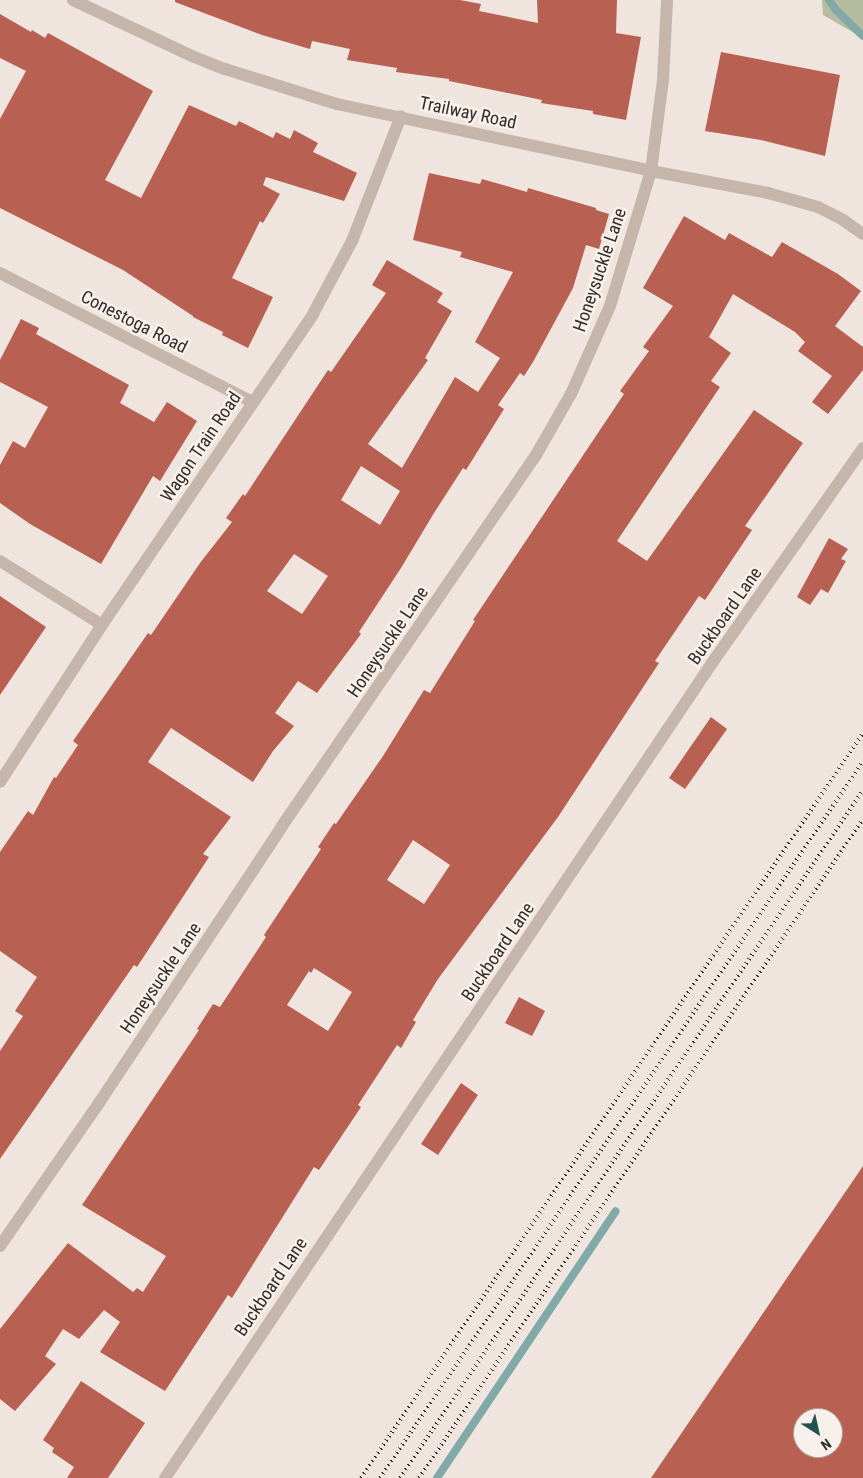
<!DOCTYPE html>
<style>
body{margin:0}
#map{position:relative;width:863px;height:1478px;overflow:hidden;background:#efe5de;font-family:"Roboto Condensed",sans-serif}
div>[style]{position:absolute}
.green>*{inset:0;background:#b6bd9f}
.stream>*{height:8px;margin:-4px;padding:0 4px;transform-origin:4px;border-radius:4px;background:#80a9a7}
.building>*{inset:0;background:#b86153}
.minor>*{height:12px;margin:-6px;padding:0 6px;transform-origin:6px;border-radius:6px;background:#c6b5ab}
.rail>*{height:4px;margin-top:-2px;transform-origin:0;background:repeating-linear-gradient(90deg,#352c29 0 1px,transparent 0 5px)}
span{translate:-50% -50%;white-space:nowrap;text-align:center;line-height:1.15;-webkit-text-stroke:5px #f8f0ea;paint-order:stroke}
.street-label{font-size:18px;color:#352c29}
.north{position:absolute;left:793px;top:1408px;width:50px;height:50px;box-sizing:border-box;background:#f8f0ea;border:1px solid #aaa29d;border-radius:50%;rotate:145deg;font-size:14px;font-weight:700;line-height:20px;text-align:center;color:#352c29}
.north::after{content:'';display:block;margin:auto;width:18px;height:22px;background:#245250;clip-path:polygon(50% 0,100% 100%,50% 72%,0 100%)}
</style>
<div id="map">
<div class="green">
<div style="clip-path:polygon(822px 0,863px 0,863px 38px,823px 15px)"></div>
</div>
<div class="stream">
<div style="left:829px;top:0;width:12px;rotate:55deg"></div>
<div style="left:836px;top:10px;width:37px;rotate:44deg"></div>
<div style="left:437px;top:1478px;width:321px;rotate:-56.2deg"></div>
</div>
<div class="building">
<div style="clip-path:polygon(175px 0,460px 0,481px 4px,479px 11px,538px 23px,537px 0,617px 0,616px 33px,641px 37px,626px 120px,593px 114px,593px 111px,541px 103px,542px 100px,449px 81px,449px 79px,396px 72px,397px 68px,347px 60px,350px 49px,312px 41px,310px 49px,262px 35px,175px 2px)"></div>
<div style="clip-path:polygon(0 14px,31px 32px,32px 30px,45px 38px,48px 33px,153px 91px,105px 180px,141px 198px,189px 105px,236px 126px,239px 121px,273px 138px,276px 132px,290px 139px,294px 130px,318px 143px,313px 152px,357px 173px,344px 201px,266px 177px,263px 185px,280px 194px,263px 223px,260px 221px,232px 278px,273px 297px,248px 348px,222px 335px,223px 332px,193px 317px,193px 316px,123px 270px,0 208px,0 119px,26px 71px,0 58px)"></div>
<div style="clip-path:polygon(721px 52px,840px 75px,825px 156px,761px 140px,705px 131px)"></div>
<div style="clip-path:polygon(evenodd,429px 173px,480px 184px,482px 179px,527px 192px,528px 188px,596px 208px,596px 210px,609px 214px,599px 249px,586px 245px,573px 288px,533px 362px,524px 376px,520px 373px,498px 405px,504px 409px,466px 470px,463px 468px,434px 513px,401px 568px,359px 632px,361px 634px,317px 693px,298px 681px,275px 713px,294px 726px,273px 751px,253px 782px,171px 728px,148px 762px,231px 817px,203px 854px,209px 857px,137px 967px,134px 965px,0 1159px,0 1051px,23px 1016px,15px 1011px,37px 977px,0 951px,0 852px,28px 811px,33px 815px,54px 777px,56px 778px,78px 745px,73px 741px,148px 633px,151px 635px,200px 563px,232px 522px,226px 518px,243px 494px,245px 496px,328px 370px,331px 372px,386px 293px,372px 285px,387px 260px,443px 293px,437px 302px,452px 311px,425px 358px,428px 360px,368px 444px,402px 468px,455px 377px,478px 392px,500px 358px,475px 342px,513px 272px,460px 257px,462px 252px,413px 240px,429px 173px,361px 466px,400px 491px,380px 525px,341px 500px,361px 466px,429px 173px,294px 554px,328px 576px,302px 614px,267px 591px,294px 554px)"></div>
<div style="clip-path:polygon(evenodd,684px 216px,725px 240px,729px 233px,772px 257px,782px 242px,838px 274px,861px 291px,835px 326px,863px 347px,863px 370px,828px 414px,812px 402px,832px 376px,798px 351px,805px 342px,795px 332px,733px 294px,709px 337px,731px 353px,711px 381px,720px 387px,617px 541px,647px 561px,754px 410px,803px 443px,745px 526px,752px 530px,705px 600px,699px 596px,655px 661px,659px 663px,558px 817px,438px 979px,413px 1020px,416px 1022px,401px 1048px,397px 1045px,358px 1105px,361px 1107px,319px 1170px,314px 1167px,232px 1298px,228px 1295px,165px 1391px,100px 1352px,120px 1322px,104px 1310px,79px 1339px,63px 1329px,45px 1356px,56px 1364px,15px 1411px,0 1399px,0 1329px,68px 1243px,133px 1292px,137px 1288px,143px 1292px,166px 1256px,82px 1205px,199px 1030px,197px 1029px,213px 1004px,220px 1007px,266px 937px,264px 935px,321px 849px,318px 847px,334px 823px,336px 824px,383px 756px,424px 690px,430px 693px,475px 621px,473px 620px,624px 394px,620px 391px,649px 351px,643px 347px,673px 306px,643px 288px,684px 216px,413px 840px,450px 865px,424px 904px,387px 880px,413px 840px,684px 216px,314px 968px,352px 992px,328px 1031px,287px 1005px,309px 971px,311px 973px,314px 968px)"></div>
<div style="clip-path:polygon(21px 319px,39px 328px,36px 334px,129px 385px,120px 403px,154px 422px,167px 402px,197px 421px,160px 481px,153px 476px,101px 564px,30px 524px,0 503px,0 465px,13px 441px,25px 448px,48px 407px,0 382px,0 360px)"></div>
<div style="clip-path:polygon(829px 538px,848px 549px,841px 559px,846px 561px,828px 593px,821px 589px,810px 605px,797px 597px)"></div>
<div style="clip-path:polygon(0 596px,46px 627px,0 695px)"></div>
<div style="clip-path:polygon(711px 717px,727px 729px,685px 789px,669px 778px)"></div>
<div style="clip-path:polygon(519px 997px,545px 1011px,532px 1036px,505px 1023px)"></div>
<div style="clip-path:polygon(461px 1083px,478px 1095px,438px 1155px,421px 1144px)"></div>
<div style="clip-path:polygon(evenodd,863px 1166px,863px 1478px,651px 1478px,863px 1166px,803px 1418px,833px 1418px,833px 1448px,803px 1448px,803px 1418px)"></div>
<div style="clip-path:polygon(81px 1381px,145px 1423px,108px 1478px,67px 1478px,74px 1467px,52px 1452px,54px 1448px,43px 1440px)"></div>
</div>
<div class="minor">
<div style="left:73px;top:0;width:132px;rotate:25.2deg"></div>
<div style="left:192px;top:56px;width:35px;rotate:22deg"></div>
<div style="left:225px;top:69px;width:117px;rotate:17.4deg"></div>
<div style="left:337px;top:104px;width:321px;rotate:12deg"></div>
<div style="left:651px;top:171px;width:119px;rotate:10.6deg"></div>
<div style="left:768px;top:193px;width:52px;rotate:15.6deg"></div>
<div style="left:818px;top:207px;width:28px;rotate:27deg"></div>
<div style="left:843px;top:220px;width:24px;rotate:35deg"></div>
<div style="left:0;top:273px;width:283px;rotate:27.1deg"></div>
<div style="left:0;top:561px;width:120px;rotate:32.1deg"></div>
<div style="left:0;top:782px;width:187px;rotate:-57deg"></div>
<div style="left:102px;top:625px;width:376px;rotate:-55.8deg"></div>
<div style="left:313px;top:314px;width:83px;rotate:-61.9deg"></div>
<div style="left:352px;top:241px;width:134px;rotate:-68.6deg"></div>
<div style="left:0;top:1246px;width:174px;rotate:-55.3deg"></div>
<div style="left:99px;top:1103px;width:332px;rotate:-56.5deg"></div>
<div style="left:282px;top:826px;width:450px;rotate:-55.6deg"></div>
<div style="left:536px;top:455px;width:70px;rotate:-60.2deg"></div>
<div style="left:571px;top:394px;width:96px;rotate:-66.1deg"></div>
<div style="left:610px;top:306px;width:141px;rotate:-73.1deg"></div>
<div style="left:651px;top:171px;width:92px;rotate:-82.5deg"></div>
<div style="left:663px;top:80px;width:80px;rotate:-87.1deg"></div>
<div style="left:165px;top:1478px;width:982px;rotate:-56.13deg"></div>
<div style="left:712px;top:663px;width:263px;rotate:-54.9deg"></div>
</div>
<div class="rail">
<div style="left:361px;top:1478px;width:898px;rotate:-56.03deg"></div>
<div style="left:380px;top:1478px;width:865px;rotate:-56.03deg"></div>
<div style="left:400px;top:1478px;width:829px;rotate:-56.06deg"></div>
<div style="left:419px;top:1478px;width:795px;rotate:-56.03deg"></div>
</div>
<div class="street-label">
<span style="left:468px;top:113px;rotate:12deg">Trailway Road</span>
<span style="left:600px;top:270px;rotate:-71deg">Honeysuckle Lane</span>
<span style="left:134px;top:322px;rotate:27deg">Conestoga Road</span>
<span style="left:201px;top:447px;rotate:-56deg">Wagon Train Road</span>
<span style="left:725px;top:616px;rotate:-55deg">Buckboard Lane</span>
<span style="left:388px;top:642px;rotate:-56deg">Honeysuckle Lane</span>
<span style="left:498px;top:952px;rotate:-56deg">Buckboard Lane</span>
<span style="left:161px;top:978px;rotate:-56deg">Honeysuckle Lane</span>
<span style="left:271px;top:1287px;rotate:-56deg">Buckboard Lane</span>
</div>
<div class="north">N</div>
</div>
